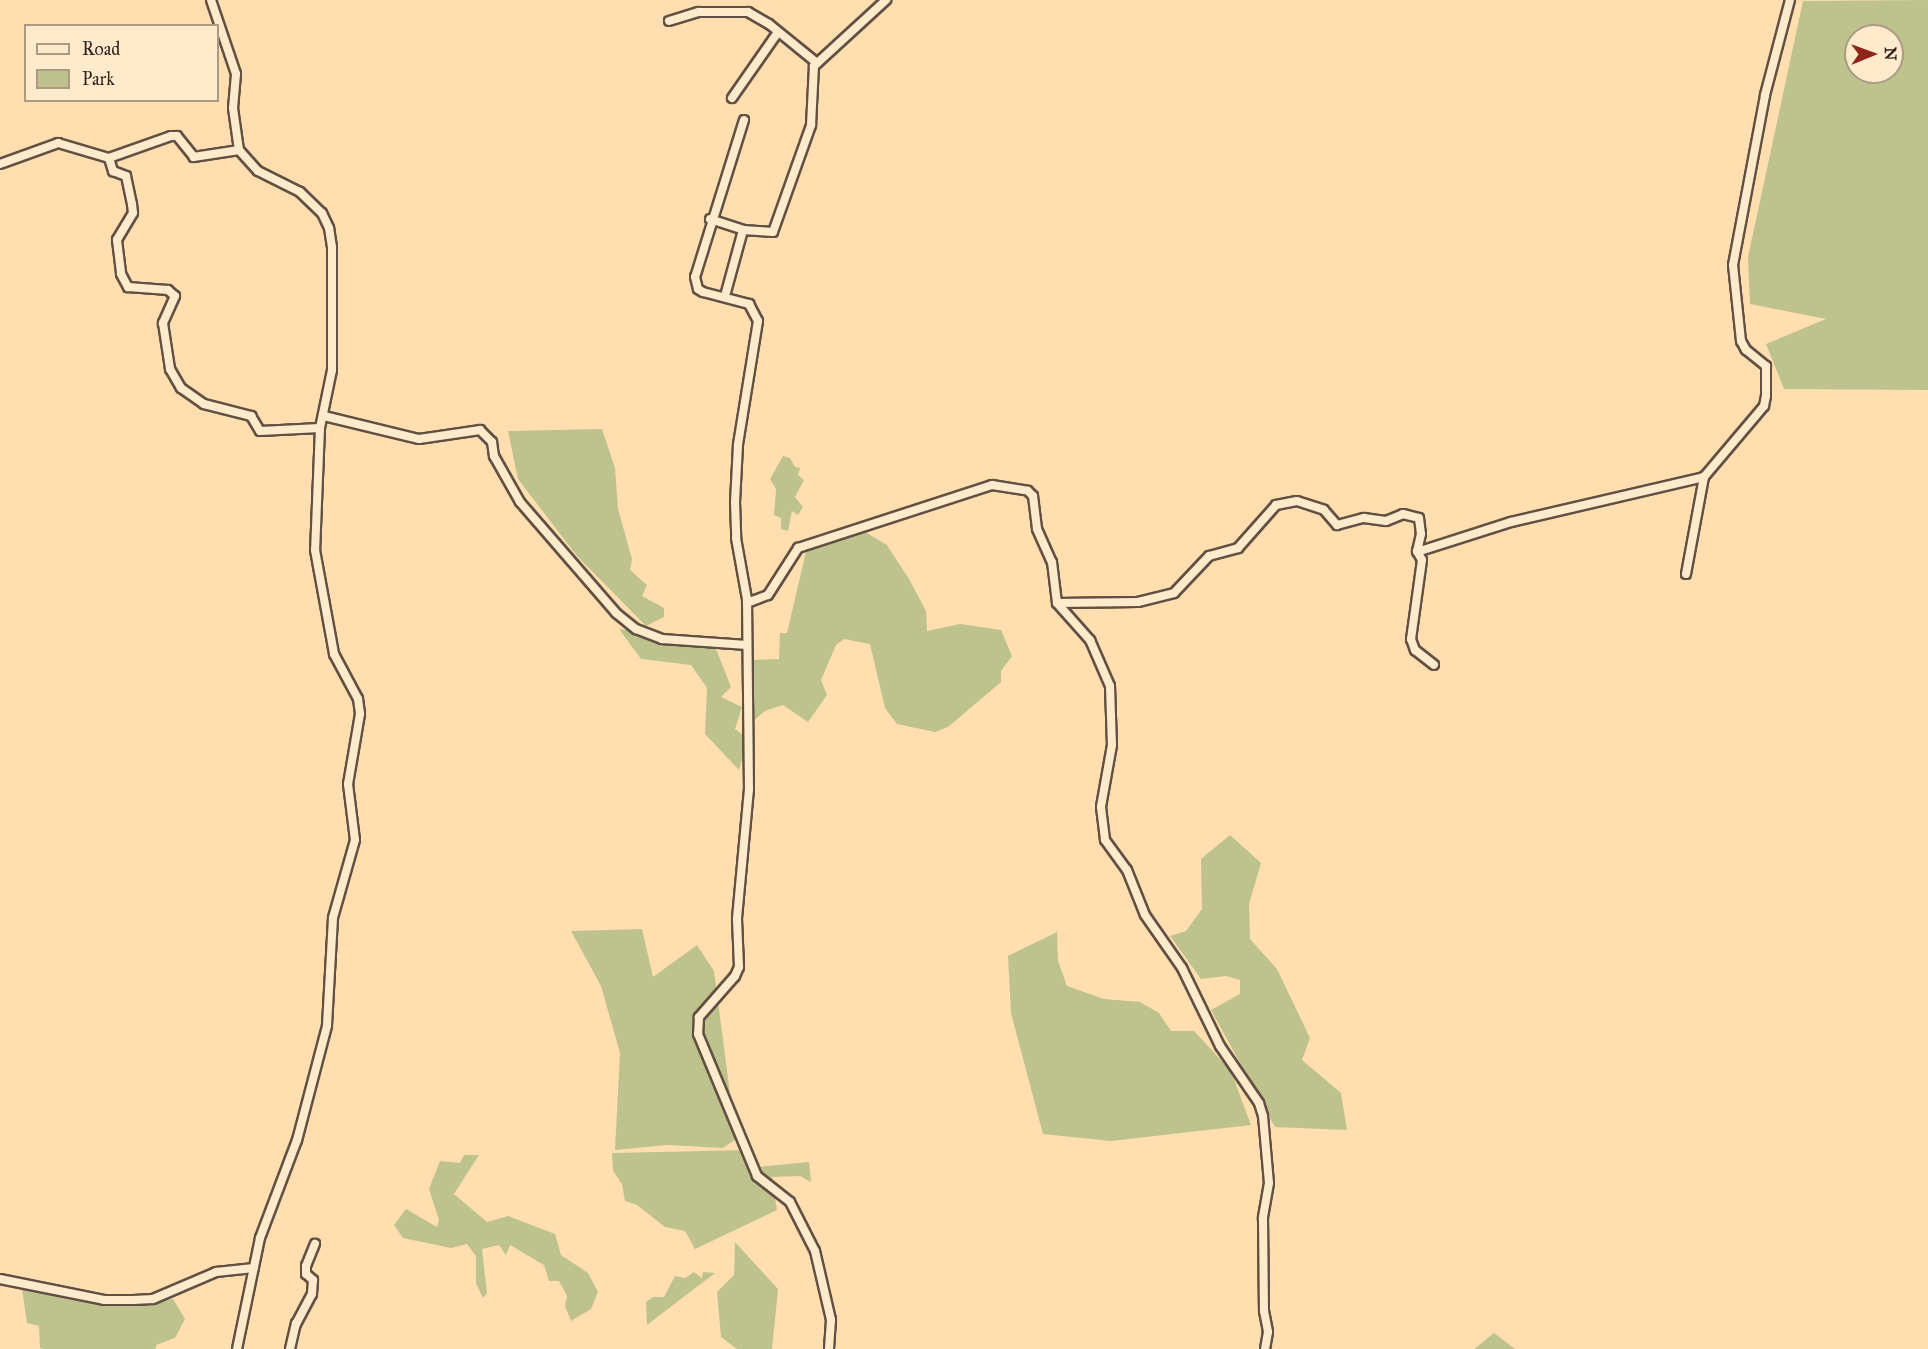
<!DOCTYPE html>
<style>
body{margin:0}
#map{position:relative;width:1928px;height:1349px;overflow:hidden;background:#ffdeb0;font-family:"IM FELL Great Primer",serif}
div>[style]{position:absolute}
.green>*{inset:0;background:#bec28d}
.roads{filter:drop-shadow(2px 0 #625142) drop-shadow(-2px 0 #625142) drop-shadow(0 2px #625142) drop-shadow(0 -2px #625142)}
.minor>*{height:8px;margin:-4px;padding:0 4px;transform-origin:4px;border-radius:4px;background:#ffeacc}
span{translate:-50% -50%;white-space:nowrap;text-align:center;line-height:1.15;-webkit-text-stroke:5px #ffeacc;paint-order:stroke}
.legend{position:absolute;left:24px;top:24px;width:195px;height:78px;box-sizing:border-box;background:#ffeacc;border:2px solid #ab9a86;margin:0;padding:8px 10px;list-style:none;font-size:18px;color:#2e221d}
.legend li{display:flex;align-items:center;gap:12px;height:30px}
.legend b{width:30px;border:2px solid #ab9a86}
.north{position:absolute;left:1844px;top:24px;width:60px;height:60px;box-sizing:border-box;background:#ffeacc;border:2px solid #ab9a86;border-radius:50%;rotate:89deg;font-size:16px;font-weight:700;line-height:24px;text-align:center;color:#2e221d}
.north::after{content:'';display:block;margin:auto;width:21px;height:27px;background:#8f2418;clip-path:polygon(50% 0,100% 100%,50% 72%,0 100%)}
</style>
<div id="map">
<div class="green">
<div style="clip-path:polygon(evenodd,1928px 0,1928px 390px,1784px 389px,1766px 344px,1826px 319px,1750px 304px,1748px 257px,1803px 1px,1928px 0,1856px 36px,1892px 36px,1892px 72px,1856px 72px,1856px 36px)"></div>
<div style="clip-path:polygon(602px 429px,615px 468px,618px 509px,632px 559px,630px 570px,647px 585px,642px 596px,664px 608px,664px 617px,646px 626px,577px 556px,518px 479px,508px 431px)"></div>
<div style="clip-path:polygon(783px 456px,790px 458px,795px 467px,800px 468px,798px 475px,804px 480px,795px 497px,803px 507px,798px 515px,792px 511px,788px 531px,781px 529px,781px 518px,774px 515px,776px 489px,770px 479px)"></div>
<div style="clip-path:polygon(860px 529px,887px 545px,909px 579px,926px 611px,927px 631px,960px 624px,1001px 630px,1012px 656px,1001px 671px,1001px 682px,948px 727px,935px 732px,897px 724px,885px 708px,870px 644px,844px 639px,836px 645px,821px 680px,827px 695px,808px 722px,783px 705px,765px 711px,751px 723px,750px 660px,779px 659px,780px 633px,787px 633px,807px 547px)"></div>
<div style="clip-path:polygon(619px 629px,698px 641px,716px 649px,731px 687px,721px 697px,742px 707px,735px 729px,748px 739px,739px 770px,705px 734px,707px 688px,691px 665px,641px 659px)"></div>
<div style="clip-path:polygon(1230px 835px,1261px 863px,1249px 904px,1250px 939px,1277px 969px,1310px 1038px,1302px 1060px,1341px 1093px,1347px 1130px,1275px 1127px,1211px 1010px,1240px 994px,1240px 980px,1226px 976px,1201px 979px,1170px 936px,1186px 931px,1202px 909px,1201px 859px)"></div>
<div style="clip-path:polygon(642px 929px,653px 977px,697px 945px,714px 971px,736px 1139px,723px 1148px,667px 1145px,615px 1150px,620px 1053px,601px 986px,571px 931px)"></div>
<div style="clip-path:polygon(1057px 932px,1058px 961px,1067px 986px,1104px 999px,1140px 1002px,1159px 1013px,1171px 1031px,1194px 1031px,1231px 1071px,1251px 1125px,1111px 1141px,1043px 1134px,1011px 1013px,1008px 956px)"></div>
<div style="clip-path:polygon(751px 1150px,756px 1167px,809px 1162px,811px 1182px,800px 1176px,772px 1177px,777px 1210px,695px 1249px,685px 1231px,665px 1227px,637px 1205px,625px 1201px,622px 1184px,613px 1171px,612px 1153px)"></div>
<div style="clip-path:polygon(464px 1155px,479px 1155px,454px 1194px,487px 1222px,508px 1216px,555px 1234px,561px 1255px,588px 1273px,598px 1292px,591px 1309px,571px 1321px,565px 1306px,567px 1296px,559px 1281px,549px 1281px,544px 1265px,510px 1245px,506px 1255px,499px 1245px,482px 1249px,487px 1293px,483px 1298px,476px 1283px,476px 1256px,467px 1244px,451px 1248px,403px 1238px,394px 1225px,406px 1209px,437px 1227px,439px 1220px,429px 1189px,440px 1161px,460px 1163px)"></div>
<div style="clip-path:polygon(735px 1242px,778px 1289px,772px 1349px,737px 1349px,721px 1337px,717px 1292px,734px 1275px)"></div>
<div style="clip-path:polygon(694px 1272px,702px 1278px,703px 1272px,715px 1273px,647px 1325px,646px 1302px,653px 1297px,664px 1297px,675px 1276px,685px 1278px)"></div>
<div style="clip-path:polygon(22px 1289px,122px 1305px,173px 1299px,185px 1319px,175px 1338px,156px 1345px,156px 1349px,44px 1349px,40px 1348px,39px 1326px,27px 1323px)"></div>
<div style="clip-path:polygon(1494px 1333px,1515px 1349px,1474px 1349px)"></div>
</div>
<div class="roads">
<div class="minor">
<div style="left:211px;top:0;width:78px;rotate:71.3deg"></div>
<div style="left:236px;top:74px;width:34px;rotate:95deg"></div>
<div style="left:233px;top:108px;width:42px;rotate:81.9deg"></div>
<div style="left:239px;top:150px;width:28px;rotate:48deg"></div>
<div style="left:258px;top:171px;width:47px;rotate:26.6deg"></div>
<div style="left:300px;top:192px;width:30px;rotate:44deg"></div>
<div style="left:322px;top:213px;width:17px;rotate:65deg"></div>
<div style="left:329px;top:228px;width:19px;rotate:81deg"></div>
<div style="left:332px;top:247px;width:123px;rotate:90deg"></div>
<div style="left:332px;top:370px;width:59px;rotate:101.7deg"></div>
<div style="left:320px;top:428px;width:122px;rotate:92.3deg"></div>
<div style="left:315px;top:550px;width:106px;rotate:79.6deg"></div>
<div style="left:334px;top:654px;width:51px;rotate:61.9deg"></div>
<div style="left:358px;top:699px;width:15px;rotate:82deg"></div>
<div style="left:360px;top:714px;width:71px;rotate:99.7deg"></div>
<div style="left:348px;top:784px;width:56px;rotate:82.9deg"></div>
<div style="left:355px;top:840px;width:81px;rotate:105.8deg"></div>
<div style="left:333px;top:918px;width:108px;rotate:93.2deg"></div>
<div style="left:327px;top:1026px;width:118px;rotate:104.7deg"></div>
<div style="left:297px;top:1140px;width:105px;rotate:110.7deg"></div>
<div style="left:260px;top:1238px;width:113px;rotate:101.7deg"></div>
<div style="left:669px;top:21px;width:31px;rotate:-17deg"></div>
<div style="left:699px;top:12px;width:49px"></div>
<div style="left:748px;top:12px;width:24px;rotate:30deg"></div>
<div style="left:769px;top:24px;width:62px;rotate:39.1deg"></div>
<div style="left:732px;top:98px;width:80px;rotate:-55.1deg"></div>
<div style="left:744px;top:120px;width:164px;rotate:107.3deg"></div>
<div style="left:695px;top:277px;width:12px;rotate:76deg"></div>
<div style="left:698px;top:289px;width:6px;rotate:31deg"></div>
<div style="left:703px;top:292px;width:48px;rotate:14.6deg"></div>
<div style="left:749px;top:304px;width:19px;rotate:62deg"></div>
<div style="left:758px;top:321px;width:126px;rotate:99.2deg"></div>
<div style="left:738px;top:445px;width:57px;rotate:93deg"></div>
<div style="left:735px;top:502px;width:36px;rotate:88deg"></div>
<div style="left:736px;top:538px;width:62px;rotate:79.8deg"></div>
<div style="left:747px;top:599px;width:190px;rotate:89.4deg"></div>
<div style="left:749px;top:789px;width:131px;rotate:95.3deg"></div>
<div style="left:737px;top:919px;width:48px;rotate:87.6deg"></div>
<div style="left:739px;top:967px;width:10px;rotate:114deg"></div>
<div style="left:735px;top:976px;width:55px;rotate:131.3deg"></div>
<div style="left:699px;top:1017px;width:17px;rotate:93deg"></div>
<div style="left:698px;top:1034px;width:154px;rotate:67.4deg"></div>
<div style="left:757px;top:1176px;width:42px;rotate:38.2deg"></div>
<div style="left:790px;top:1202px;width:55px;rotate:63deg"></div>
<div style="left:815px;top:1251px;width:71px;rotate:76.9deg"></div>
<div style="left:831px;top:1320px;width:29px;rotate:94deg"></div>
<div style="left:239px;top:150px;width:46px;rotate:171.2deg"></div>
<div style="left:194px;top:157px;width:27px;rotate:-129deg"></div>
<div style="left:177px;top:136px;width:6px;rotate:180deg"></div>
<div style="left:171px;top:136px;width:66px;rotate:160.5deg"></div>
<div style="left:109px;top:158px;width:14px;rotate:73deg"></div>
<div style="left:113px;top:171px;width:14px;rotate:21deg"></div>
<div style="left:126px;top:176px;width:29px;rotate:78deg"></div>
<div style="left:132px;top:204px;width:9px;rotate:84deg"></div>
<div style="left:133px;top:213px;width:31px;rotate:121deg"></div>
<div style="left:117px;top:240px;width:34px;rotate:83deg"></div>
<div style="left:121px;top:274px;width:15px;rotate:62deg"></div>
<div style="left:128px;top:287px;width:40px;rotate:4.3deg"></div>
<div style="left:168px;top:290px;width:9px;rotate:41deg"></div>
<div style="left:175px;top:296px;width:30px;rotate:114deg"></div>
<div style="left:163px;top:323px;width:47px;rotate:81.3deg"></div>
<div style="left:170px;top:369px;width:22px;rotate:60deg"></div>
<div style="left:181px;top:388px;width:28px;rotate:35deg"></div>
<div style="left:204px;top:404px;width:49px;rotate:14.3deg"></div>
<div style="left:251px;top:416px;width:17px;rotate:59deg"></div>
<div style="left:260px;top:431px;width:60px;rotate:-2.9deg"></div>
<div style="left:0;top:164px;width:62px;rotate:-19.9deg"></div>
<div style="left:58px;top:143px;width:53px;rotate:16.4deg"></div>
<div style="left:710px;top:219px;width:35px;rotate:18deg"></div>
<div style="left:725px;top:296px;width:68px;rotate:-74.7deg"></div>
<div style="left:743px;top:230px;width:30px;rotate:4deg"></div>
<div style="left:773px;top:232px;width:114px;rotate:-70.4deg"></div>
<div style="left:811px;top:125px;width:59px;rotate:-87.1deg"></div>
<div style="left:814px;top:66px;width:98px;rotate:-42.5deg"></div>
<div style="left:324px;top:416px;width:98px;rotate:13.6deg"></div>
<div style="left:419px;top:439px;width:62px;rotate:-8.4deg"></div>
<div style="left:480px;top:430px;width:17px;rotate:45deg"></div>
<div style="left:492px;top:442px;width:14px;rotate:82deg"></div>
<div style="left:494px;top:456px;width:53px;rotate:60.5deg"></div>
<div style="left:520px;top:502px;width:147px;rotate:49.1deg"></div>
<div style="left:616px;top:613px;width:26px;rotate:39deg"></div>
<div style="left:636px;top:629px;width:28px;rotate:21deg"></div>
<div style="left:662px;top:639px;width:85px;rotate:4deg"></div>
<div style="left:1417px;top:552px;width:99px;rotate:-17.7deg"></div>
<div style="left:1511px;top:522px;width:198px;rotate:-13.1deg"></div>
<div style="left:1686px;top:574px;width:99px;rotate:-79.5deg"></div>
<div style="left:1704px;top:477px;width:93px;rotate:-49.8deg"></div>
<div style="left:1764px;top:406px;width:10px;rotate:-79deg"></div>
<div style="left:1766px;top:396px;width:30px;rotate:-90deg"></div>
<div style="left:1766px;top:366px;width:26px;rotate:-141deg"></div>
<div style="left:1746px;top:350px;width:10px;rotate:-119deg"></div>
<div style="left:1741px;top:341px;width:76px;rotate:-96deg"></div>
<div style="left:1733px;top:265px;width:173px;rotate:-79.3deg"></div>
<div style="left:1765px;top:95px;width:98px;rotate:-75.3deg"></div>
<div style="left:747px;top:603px;width:22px;rotate:-21deg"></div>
<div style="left:768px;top:595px;width:56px;rotate:-57.4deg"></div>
<div style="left:798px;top:548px;width:204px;rotate:-18deg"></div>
<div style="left:992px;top:485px;width:36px;rotate:9deg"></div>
<div style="left:1028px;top:491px;width:7px;rotate:45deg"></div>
<div style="left:1033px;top:496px;width:33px;rotate:83deg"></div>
<div style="left:1037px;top:529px;width:36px;rotate:66deg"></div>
<div style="left:1052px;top:562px;width:41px;rotate:83deg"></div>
<div style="left:1057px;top:603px;width:81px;rotate:-0.7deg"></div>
<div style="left:1138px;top:602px;width:37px;rotate:-14deg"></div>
<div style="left:1174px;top:593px;width:51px;rotate:-46.6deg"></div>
<div style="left:1209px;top:556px;width:30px;rotate:-15deg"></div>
<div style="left:1238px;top:548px;width:57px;rotate:-48.5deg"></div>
<div style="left:1276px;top:505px;width:21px;rotate:-11deg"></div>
<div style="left:1297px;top:501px;width:28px;rotate:18deg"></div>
<div style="left:1324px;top:510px;width:20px;rotate:49deg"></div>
<div style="left:1337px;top:525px;width:28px;rotate:-15deg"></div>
<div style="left:1364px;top:518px;width:22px;rotate:8deg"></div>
<div style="left:1386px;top:521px;width:18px;rotate:-22deg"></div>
<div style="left:1403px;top:514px;width:16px;rotate:14deg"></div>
<div style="left:1419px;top:518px;width:16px;rotate:83deg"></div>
<div style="left:1421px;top:534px;width:17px;rotate:103deg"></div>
<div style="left:1417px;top:551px;width:10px;rotate:61deg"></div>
<div style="left:1422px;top:560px;width:80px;rotate:97.9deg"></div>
<div style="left:1411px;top:639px;width:12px;rotate:70deg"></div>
<div style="left:1415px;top:650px;width:24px;rotate:38deg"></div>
<div style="left:1057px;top:603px;width:50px;rotate:48.3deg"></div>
<div style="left:1090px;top:640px;width:50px;rotate:66.5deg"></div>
<div style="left:1110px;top:686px;width:59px;rotate:88.1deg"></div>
<div style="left:1112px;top:745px;width:63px;rotate:100.1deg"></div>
<div style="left:1101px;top:807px;width:33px;rotate:83deg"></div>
<div style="left:1105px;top:840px;width:37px;rotate:54deg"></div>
<div style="left:1127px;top:870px;width:48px;rotate:68.2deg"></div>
<div style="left:1145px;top:915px;width:65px;rotate:55.1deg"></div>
<div style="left:1182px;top:968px;width:87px;rotate:64deg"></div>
<div style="left:1220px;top:1046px;width:69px;rotate:55.6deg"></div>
<div style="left:1259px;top:1103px;width:14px;rotate:73deg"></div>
<div style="left:1263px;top:1116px;width:67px;rotate:84.9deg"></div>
<div style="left:1269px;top:1183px;width:36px;rotate:100deg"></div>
<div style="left:1263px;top:1218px;width:93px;rotate:89.4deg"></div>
<div style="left:1264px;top:1311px;width:21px;rotate:79deg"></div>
<div style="left:1268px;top:1332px;width:17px;rotate:100deg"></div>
<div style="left:0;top:1279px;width:106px;rotate:11.4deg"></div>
<div style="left:104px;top:1300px;width:29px"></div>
<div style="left:133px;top:1300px;width:20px;rotate:-3deg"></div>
<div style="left:153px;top:1299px;width:69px;rotate:-23.2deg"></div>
<div style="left:216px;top:1272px;width:38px;rotate:-6deg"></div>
<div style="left:290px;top:1349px;width:26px;rotate:-77deg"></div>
<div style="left:296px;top:1324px;width:34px;rotate:-62deg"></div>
<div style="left:312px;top:1294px;width:14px;rotate:-86deg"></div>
<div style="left:313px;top:1280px;width:9px;rotate:-139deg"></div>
<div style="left:306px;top:1274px;width:8px;rotate:-90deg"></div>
<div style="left:306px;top:1266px;width:24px;rotate:-68deg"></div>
</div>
</div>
<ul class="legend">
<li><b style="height:8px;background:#ffeacc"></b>Road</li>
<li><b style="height:16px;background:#bec28d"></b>Park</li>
</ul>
<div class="north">N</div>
</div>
